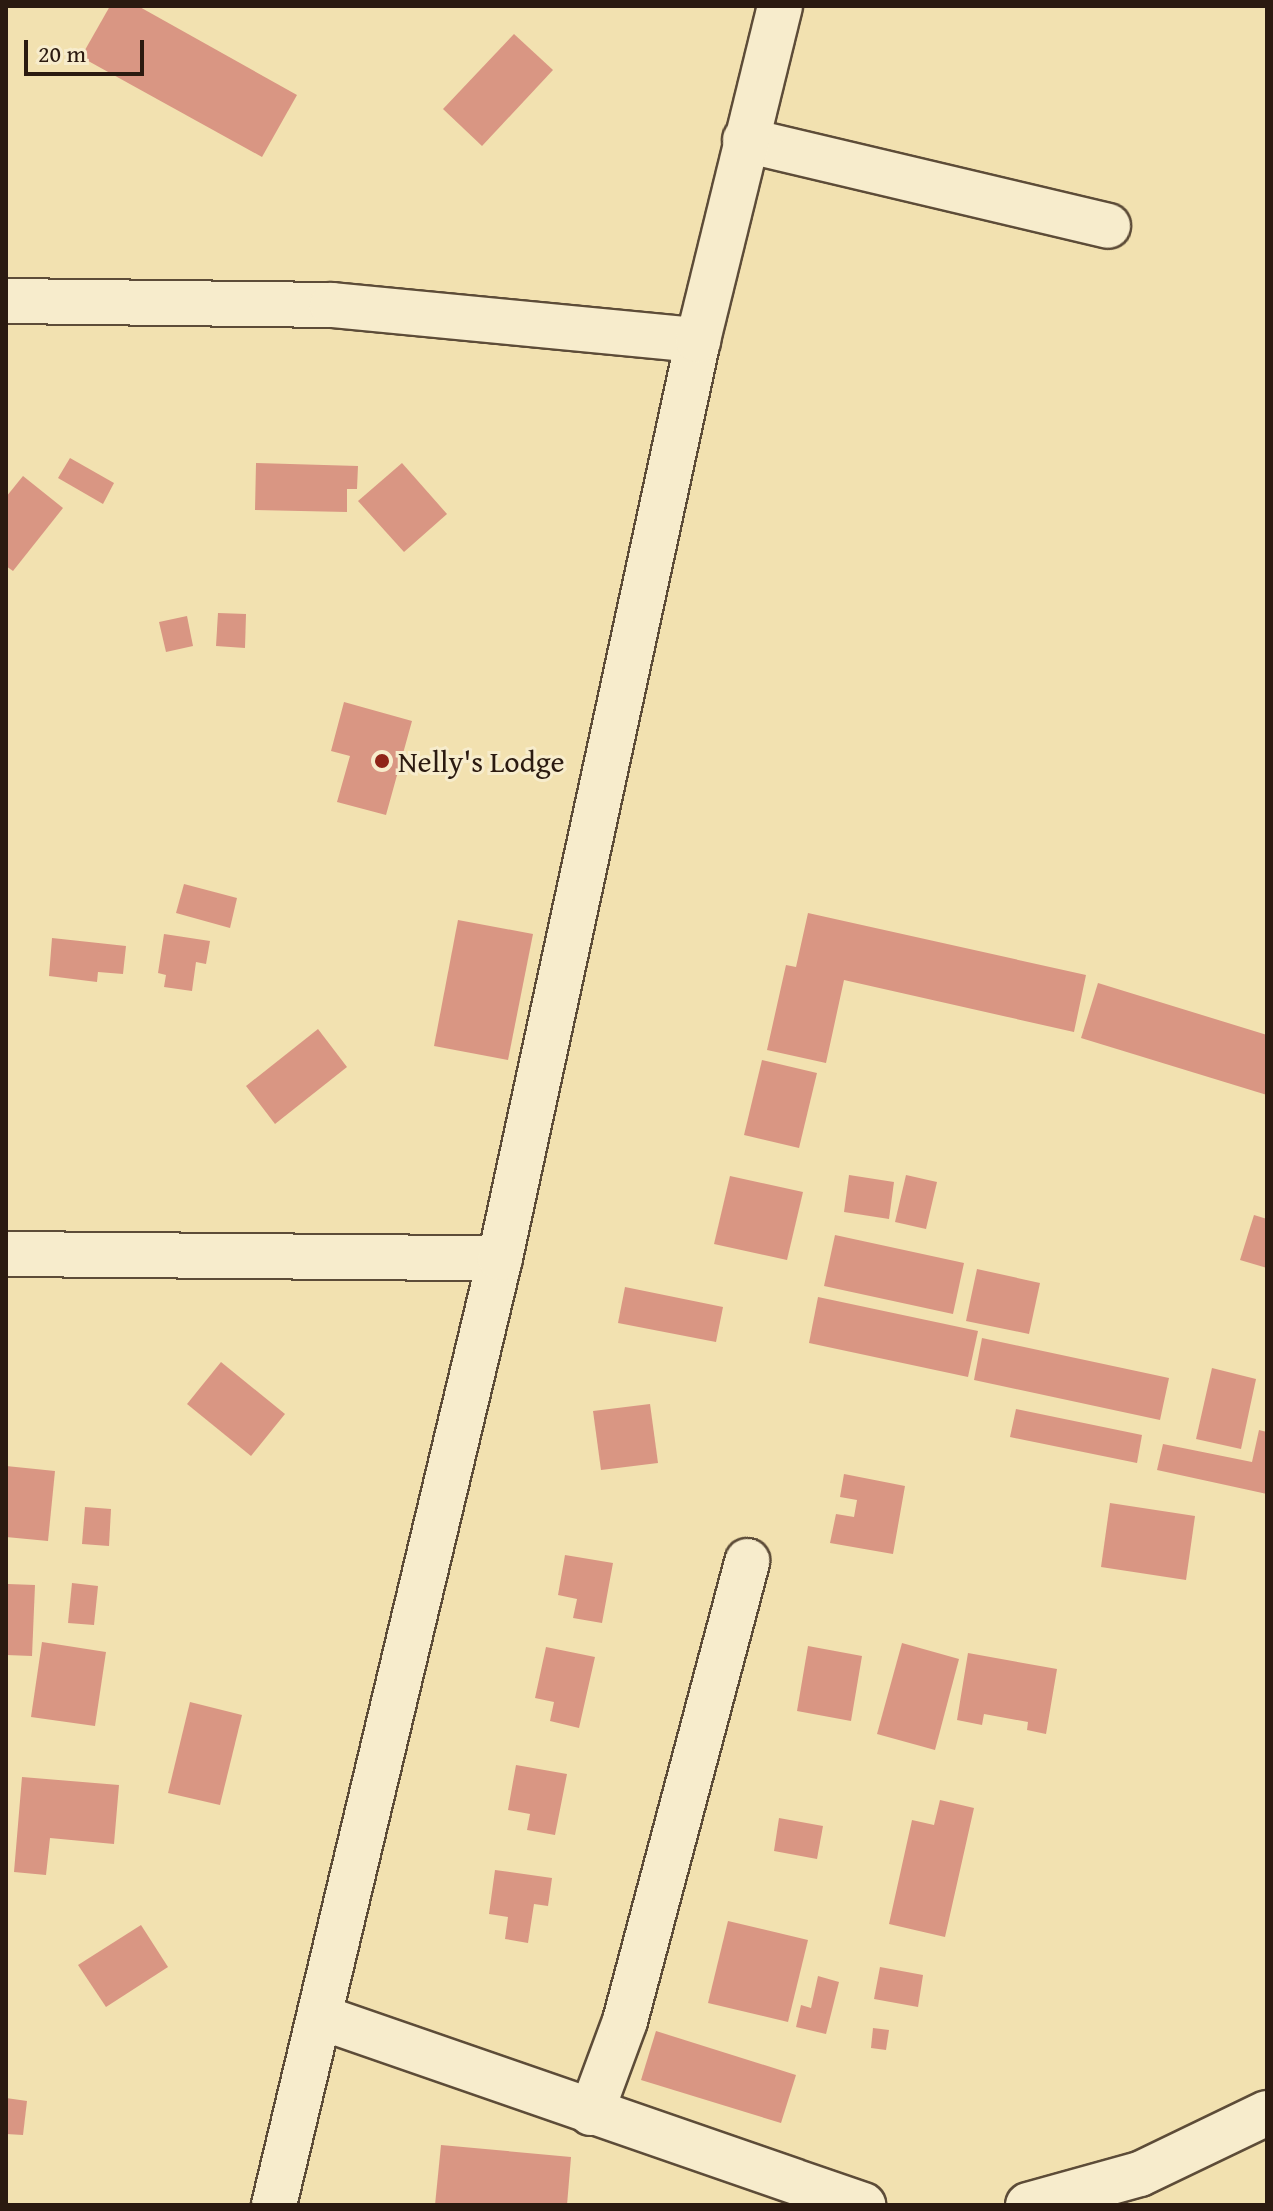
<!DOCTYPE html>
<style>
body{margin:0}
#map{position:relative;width:1273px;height:2211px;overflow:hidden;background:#f2e1b0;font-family:"Gentium Book Plus",serif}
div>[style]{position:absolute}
.building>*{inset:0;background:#d99683}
.roads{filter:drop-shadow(2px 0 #5d4c38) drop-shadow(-2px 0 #5d4c38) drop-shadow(0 2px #5d4c38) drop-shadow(0 -2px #5d4c38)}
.minor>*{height:44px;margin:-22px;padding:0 22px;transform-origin:22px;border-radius:22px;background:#f7eccc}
.dots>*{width:22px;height:22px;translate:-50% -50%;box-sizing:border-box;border:4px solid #f7eccc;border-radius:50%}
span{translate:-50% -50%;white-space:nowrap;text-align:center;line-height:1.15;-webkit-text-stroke:6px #f7eccc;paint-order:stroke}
.poi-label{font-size:30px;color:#2b1a10}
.left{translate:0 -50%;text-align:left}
.frame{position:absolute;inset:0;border:8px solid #2b1a10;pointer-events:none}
.scale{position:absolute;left:24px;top:40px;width:120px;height:36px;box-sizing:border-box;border:4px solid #2b1a10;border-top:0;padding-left:10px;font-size:24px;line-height:28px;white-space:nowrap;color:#2b1a10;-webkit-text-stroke:6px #f7eccc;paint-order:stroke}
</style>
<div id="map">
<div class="building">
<div style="clip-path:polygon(110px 6px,138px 6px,297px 95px,262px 157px,81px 57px)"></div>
<div style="clip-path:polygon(514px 34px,553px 70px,482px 146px,443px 109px)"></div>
<div style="clip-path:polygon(70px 458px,114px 483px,103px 504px,58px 478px)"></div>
<div style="clip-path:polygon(256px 463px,358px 466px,357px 489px,347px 489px,347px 512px,255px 510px)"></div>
<div style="clip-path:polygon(402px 463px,447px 514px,404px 552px,358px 501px)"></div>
<div style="clip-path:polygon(23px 476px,63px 508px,13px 571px,6px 566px,6px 497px)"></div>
<div style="clip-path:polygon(218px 613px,246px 614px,245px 648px,216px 646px)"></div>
<div style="clip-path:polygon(187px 616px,193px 646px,166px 652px,159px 622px)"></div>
<div style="clip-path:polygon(344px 702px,412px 721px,386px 815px,337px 802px,350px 756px,331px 751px)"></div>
<div style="clip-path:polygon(184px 884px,237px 898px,230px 928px,176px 913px)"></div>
<div style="clip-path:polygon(808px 913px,1086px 975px,1074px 1032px,844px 980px,826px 1063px,767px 1050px,786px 965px,796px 967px)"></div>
<div style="clip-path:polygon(458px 920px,533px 934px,508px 1060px,434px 1046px)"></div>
<div style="clip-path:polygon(164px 934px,210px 941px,206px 964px,196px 962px,192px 991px,164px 987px,166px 975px,158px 973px)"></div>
<div style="clip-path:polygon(52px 938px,126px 946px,123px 974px,98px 972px,97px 982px,49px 976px)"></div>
<div style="clip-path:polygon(1098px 983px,1267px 1035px,1267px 1095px,1081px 1038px)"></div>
<div style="clip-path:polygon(318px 1029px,347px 1067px,275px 1124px,246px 1086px)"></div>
<div style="clip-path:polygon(762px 1060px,817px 1073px,799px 1148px,744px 1135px)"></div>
<div style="clip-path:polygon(849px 1175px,894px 1182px,889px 1219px,844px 1212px)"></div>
<div style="clip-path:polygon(906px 1175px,937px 1182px,926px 1229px,895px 1222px)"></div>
<div style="clip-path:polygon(730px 1176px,803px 1192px,787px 1260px,714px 1244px)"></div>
<div style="clip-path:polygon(1254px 1215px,1267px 1219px,1267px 1268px,1240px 1260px)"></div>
<div style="clip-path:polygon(835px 1235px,964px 1263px,953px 1314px,824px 1286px)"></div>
<div style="clip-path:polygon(977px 1269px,1040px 1283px,1029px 1334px,966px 1321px)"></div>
<div style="clip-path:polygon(625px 1287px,723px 1307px,716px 1342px,618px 1323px)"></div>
<div style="clip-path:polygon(818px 1297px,978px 1331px,968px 1377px,809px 1343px)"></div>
<div style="clip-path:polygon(982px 1338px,1169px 1378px,1160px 1420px,974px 1380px)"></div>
<div style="clip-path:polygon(221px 1362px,285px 1414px,251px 1456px,187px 1404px)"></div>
<div style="clip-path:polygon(1212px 1368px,1256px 1379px,1241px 1449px,1196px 1439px)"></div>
<div style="clip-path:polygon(650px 1404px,658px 1463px,601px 1470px,593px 1411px)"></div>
<div style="clip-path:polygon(1016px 1409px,1142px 1435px,1137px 1463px,1010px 1437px)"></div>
<div style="clip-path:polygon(1259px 1430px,1267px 1432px,1267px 1494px,1157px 1470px,1163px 1444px,1252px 1462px)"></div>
<div style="clip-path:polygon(6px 1466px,55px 1471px,48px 1541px,6px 1537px)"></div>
<div style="clip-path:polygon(844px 1474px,905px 1486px,893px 1554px,830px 1543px,836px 1514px,854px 1517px,857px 1500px,840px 1497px)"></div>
<div style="clip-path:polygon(1110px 1503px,1195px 1516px,1186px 1580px,1101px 1567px)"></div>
<div style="clip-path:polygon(85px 1507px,111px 1509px,109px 1546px,82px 1544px)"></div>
<div style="clip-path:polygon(565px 1555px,613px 1563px,602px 1623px,573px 1618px,577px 1599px,558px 1595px)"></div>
<div style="clip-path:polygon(72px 1583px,98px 1586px,94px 1625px,68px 1623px)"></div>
<div style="clip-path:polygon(8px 1584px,35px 1585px,32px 1656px,6px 1655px)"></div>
<div style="clip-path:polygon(42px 1642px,106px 1652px,95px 1726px,31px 1717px)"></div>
<div style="clip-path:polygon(902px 1643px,959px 1659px,935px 1750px,877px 1734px)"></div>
<div style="clip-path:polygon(808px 1646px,862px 1656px,851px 1721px,797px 1711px)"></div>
<div style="clip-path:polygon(546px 1647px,595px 1657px,579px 1728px,550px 1721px,554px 1702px,535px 1698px)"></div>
<div style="clip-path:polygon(968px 1653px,1057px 1669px,1046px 1734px,1027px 1730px,1028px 1722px,984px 1714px,982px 1725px,957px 1720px)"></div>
<div style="clip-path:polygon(190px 1702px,242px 1715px,220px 1805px,168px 1793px)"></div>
<div style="clip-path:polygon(516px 1765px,567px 1774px,555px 1835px,527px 1830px,530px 1814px,508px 1810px)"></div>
<div style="clip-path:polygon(22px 1777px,119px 1785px,114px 1844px,50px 1838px,46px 1875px,14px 1872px)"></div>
<div style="clip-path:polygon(940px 1800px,974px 1808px,945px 1937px,889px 1924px,912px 1820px,934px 1825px)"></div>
<div style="clip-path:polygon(779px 1818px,823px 1826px,817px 1859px,774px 1851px)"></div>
<div style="clip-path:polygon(495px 1870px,552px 1878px,548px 1906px,534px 1904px,528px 1943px,505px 1939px,508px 1917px,489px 1914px)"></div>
<div style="clip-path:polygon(728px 1921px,808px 1940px,788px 2022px,708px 2003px)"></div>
<div style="clip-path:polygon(141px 1925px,168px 1967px,106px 2007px,78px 1965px)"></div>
<div style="clip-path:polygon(880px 1967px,923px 1975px,918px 2007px,874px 1999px)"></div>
<div style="clip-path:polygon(818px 1976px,839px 1982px,826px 2034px,796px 2027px,801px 2005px,811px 2008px)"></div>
<div style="clip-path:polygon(873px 2028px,889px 2030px,886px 2050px,871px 2048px)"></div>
<div style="clip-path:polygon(656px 2031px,796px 2075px,781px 2123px,641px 2080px)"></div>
<div style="clip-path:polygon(6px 2098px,27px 2101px,23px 2135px,6px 2134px)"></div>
<div style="clip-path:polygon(441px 2145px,571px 2157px,567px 2205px,435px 2205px)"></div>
</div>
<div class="roads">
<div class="minor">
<div style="left:745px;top:140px;width:373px;rotate:13.3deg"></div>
<div style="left:6px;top:301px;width:326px;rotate:0.7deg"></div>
<div style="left:332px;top:305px;width:368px;rotate:5.5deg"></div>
<div style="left:6px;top:1254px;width:494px;rotate:0.5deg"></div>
<div style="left:320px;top:2017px;width:575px;rotate:19.1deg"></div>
<div style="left:591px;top:2113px;width:98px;rotate:-69.7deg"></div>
<div style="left:625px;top:2021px;width:476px;rotate:-75.1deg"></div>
<div style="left:274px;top:2205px;width:974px;rotate:-76.58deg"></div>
<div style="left:500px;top:1258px;width:939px;rotate:-77.83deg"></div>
<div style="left:698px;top:340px;width:344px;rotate:-76.2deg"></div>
<div style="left:1028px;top:2205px;width:116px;rotate:-15.5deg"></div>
<div style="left:1140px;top:2174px;width:141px;rotate:-25.7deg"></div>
</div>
</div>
<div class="dots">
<div style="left:382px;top:761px;background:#8f2418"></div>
</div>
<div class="poi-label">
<span class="left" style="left:398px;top:761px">Nelly's Lodge</span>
</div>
<div class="frame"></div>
<div class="scale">20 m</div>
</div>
